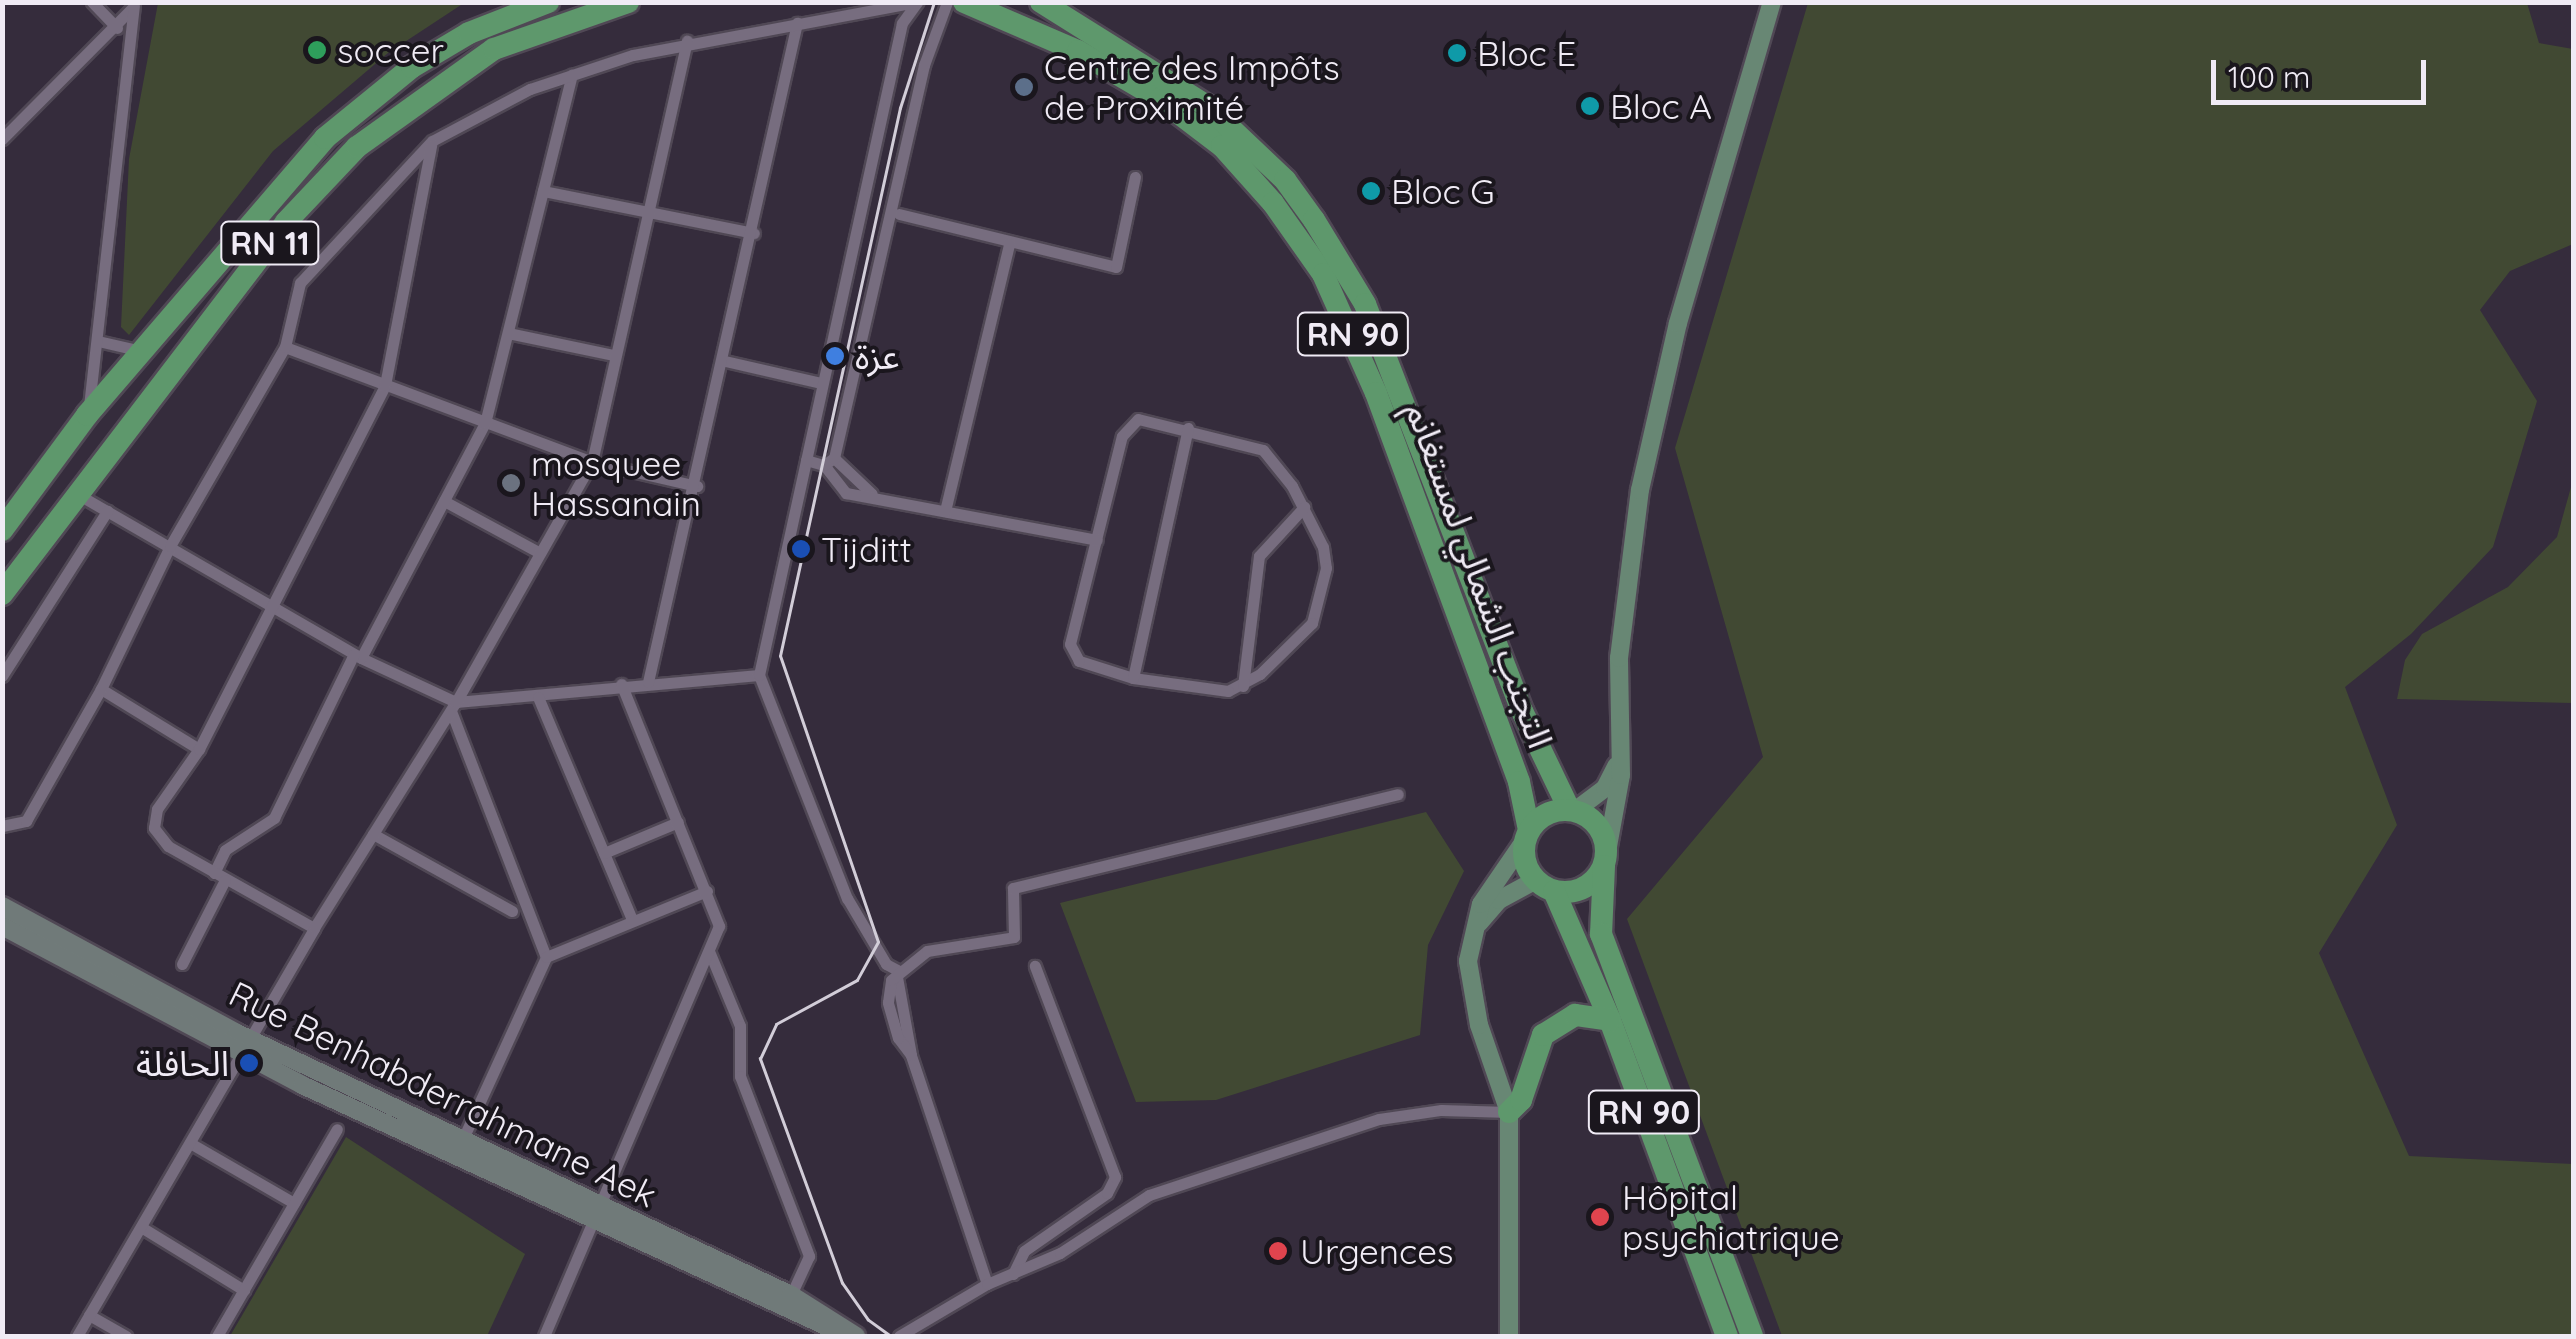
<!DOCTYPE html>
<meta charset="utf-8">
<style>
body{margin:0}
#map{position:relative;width:2576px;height:1339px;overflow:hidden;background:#352c3c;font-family:Quicksand,"Noto Sans Arabic",sans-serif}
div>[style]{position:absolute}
.green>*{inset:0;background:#414933}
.roads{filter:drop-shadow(2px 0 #504855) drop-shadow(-2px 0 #504855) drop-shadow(0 2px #504855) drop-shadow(0 -2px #504855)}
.street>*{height:11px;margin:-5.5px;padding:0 5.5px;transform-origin:5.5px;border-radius:5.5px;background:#776d7f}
.secondary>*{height:18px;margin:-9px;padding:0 9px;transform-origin:9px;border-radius:9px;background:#707a79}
.primary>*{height:18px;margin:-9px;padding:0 9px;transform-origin:9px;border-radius:9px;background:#688774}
.highway>*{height:22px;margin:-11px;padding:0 11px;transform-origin:11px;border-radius:11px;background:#5e986c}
.highway>.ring{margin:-11px;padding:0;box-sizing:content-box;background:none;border:22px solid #5e986c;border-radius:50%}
.tram>*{height:2.5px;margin:-1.25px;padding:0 1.25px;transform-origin:1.25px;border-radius:1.25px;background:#d2cdd8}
.dots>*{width:28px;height:28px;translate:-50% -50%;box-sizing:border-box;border:5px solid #1a161d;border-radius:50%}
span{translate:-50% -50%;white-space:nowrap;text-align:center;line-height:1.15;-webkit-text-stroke:8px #1a161d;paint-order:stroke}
.shield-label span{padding:2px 8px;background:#1a161d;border:2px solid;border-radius:8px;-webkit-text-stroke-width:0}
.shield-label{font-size:32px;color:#f0ebf5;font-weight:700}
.poi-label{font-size:35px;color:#f0ebf5}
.left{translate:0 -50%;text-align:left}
.right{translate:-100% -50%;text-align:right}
.street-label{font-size:35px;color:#f0ebf5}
.frame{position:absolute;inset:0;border:5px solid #f0ebf5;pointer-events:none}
.scale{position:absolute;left:2211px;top:60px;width:215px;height:45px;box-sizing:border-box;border:5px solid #f0ebf5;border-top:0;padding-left:12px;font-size:30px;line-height:35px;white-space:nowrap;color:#f0ebf5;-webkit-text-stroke:8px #1a161d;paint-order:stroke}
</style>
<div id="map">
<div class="green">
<div style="clip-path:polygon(158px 3px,464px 3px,388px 53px,273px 151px,129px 335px,121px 327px,129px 159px)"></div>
<div style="clip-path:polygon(1808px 3px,2527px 3px,2539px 43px,2573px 49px,2573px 244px,2510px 271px,2480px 310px,2537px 401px,2493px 547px,2411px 634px,2345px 687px,2397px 825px,2319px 953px,2409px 1156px,2573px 1164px,2573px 1336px,1782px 1336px,1627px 919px,1763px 757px,1675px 448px)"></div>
<div style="clip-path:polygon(2573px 480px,2573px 703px,2397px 699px,2405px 660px,2422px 634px,2508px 587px,2557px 537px)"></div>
<div style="clip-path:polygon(1426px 812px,1464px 871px,1428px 945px,1420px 1035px,1216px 1100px,1136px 1102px,1060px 903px)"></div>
<div style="clip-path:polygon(346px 1137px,525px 1254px,487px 1336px,230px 1336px)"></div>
</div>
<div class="roads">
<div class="street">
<div style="left:92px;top:2px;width:36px;rotate:46deg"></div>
<div style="left:2px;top:139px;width:186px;rotate:-45.2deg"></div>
<div style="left:543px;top:191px;width:215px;rotate:11.3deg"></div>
<div style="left:899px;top:214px;width:223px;rotate:13.7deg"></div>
<div style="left:1116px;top:267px;width:92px;rotate:-78.1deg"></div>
<div style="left:508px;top:333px;width:107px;rotate:11.8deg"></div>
<div style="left:98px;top:341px;width:44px;rotate:13.1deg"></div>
<div style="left:285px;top:347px;width:328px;rotate:20.5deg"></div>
<div style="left:592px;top:462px;width:108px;rotate:12.9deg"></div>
<div style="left:725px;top:361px;width:98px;rotate:12.9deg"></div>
<div style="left:89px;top:406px;width:403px;rotate:-83.6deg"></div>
<div style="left:1138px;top:419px;width:129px;rotate:13.9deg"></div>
<div style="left:1263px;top:450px;width:46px;rotate:51.1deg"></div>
<div style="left:1292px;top:486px;width:68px;rotate:63.1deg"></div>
<div style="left:1323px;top:547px;width:21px;rotate:82deg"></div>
<div style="left:1326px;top:568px;width:57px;rotate:104.3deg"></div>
<div style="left:1312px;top:623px;width:73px;rotate:135.6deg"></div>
<div style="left:1260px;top:674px;width:36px;rotate:152deg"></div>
<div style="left:1228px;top:691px;width:96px;rotate:-172.2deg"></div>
<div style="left:1133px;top:678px;width:57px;rotate:-162.5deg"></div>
<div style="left:1079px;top:661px;width:19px;rotate:-118deg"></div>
<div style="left:1070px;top:644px;width:214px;rotate:-76deg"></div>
<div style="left:1122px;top:436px;width:23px;rotate:-47deg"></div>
<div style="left:834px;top:458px;width:52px;rotate:43.5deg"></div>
<div style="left:806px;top:460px;width:19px;rotate:16deg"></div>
<div style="left:824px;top:465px;width:36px;rotate:52deg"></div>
<div style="left:846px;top:493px;width:255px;rotate:10.6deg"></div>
<div style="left:824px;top:465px;width:12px;rotate:-35deg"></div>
<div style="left:834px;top:458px;width:403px;rotate:-77.1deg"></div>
<div style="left:924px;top:65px;width:67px;rotate:-69.9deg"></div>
<div style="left:79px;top:495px;width:326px;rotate:30deg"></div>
<div style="left:361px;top:658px;width:105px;rotate:24.9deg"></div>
<div style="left:456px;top:702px;width:304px;rotate:-5.1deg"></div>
<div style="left:759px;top:675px;width:240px;rotate:68.5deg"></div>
<div style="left:847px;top:898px;width:77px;rotate:59.4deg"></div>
<div style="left:886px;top:964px;width:15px;rotate:28deg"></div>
<div style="left:444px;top:501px;width:109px;rotate:28.4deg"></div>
<div style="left:945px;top:511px;width:275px;rotate:-76.5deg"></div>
<div style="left:361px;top:658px;width:266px;rotate:-62.2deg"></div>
<div style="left:485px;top:423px;width:359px;rotate:-76deg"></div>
<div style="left:759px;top:675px;width:667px;rotate:-77.63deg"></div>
<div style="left:902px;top:23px;width:26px;rotate:-54deg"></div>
<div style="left:2px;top:676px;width:196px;rotate:-57.5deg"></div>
<div style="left:1133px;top:678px;width:256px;rotate:-77.6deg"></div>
<div style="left:648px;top:682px;width:676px;rotate:-77.26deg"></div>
<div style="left:1243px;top:686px;width:131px;rotate:-83deg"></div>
<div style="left:1259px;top:556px;width:67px;rotate:-47.4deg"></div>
<div style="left:101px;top:689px;width:115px;rotate:31.5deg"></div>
<div style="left:538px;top:697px;width:242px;rotate:67.1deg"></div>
<div style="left:451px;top:711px;width:264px;rotate:68.9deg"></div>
<div style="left:2px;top:826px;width:25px;rotate:-12deg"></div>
<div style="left:26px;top:821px;width:152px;rotate:-60.4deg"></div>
<div style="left:101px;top:689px;width:159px;rotate:-64.2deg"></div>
<div style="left:170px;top:546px;width:230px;rotate:-60deg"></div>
<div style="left:285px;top:347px;width:66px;rotate:-76.8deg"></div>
<div style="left:300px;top:283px;width:194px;rotate:-47.1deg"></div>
<div style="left:432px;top:141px;width:111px;rotate:-28deg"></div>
<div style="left:530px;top:89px;width:108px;rotate:-18.3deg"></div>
<div style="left:633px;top:55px;width:289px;rotate:-10.6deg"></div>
<div style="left:373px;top:834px;width:159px;rotate:29deg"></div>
<div style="left:604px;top:853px;width:80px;rotate:-22.7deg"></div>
<div style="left:214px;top:873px;width:25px;rotate:-64deg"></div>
<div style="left:225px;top:850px;width:59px;rotate:-33.1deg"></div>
<div style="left:274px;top:818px;width:182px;rotate:-64deg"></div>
<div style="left:314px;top:928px;width:167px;rotate:-150.7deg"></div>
<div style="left:168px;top:846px;width:23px;rotate:-128deg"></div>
<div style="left:154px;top:828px;width:19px;rotate:-81deg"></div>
<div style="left:157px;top:809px;width:73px;rotate:-55deg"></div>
<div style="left:199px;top:749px;width:409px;rotate:-62.9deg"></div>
<div style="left:385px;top:385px;width:244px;rotate:-79.1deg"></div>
<div style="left:709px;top:951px;width:81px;rotate:67.5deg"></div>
<div style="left:740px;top:1026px;width:50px;rotate:90deg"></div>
<div style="left:740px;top:1076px;width:193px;rotate:69deg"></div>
<div style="left:809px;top:1256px;width:43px;rotate:114.8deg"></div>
<div style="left:182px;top:964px;width:94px;rotate:-62.9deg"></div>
<div style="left:897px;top:977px;width:79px;rotate:79.8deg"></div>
<div style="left:190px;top:1143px;width:120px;rotate:30deg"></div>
<div style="left:461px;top:1143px;width:205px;rotate:-65.4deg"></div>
<div style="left:546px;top:957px;width:174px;rotate:-22.3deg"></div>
<div style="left:141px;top:1227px;width:121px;rotate:31.5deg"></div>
<div style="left:1013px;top:1274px;width:25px;rotate:-64deg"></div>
<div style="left:1024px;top:1251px;width:101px;rotate:-34.9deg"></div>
<div style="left:1107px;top:1193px;width:18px;rotate:-63deg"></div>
<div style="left:1115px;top:1177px;width:226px;rotate:-110.8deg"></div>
<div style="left:987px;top:1284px;width:241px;rotate:-108.4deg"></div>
<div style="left:911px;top:1055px;width:21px;rotate:-127deg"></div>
<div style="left:898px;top:1038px;width:37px;rotate:-106deg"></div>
<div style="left:888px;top:1002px;width:22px;rotate:-82deg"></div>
<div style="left:891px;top:980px;width:46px;rotate:-38.9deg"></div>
<div style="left:927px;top:951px;width:88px;rotate:-9.1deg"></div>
<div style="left:1014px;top:937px;width:49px;rotate:-91.2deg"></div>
<div style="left:1013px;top:888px;width:396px;rotate:-13.7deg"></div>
<div style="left:89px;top:1315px;width:43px;rotate:29.6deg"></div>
<div style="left:77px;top:1336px;width:472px;rotate:-59.8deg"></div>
<div style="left:314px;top:928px;width:267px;rotate:-57.9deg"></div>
<div style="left:456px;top:702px;width:276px;rotate:-60.5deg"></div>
<div style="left:592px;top:462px;width:432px;rotate:-77.3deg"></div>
<div style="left:217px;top:1336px;width:239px;rotate:-59.9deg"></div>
<div style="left:544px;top:1336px;width:446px;rotate:-66.9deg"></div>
<div style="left:719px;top:926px;width:261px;rotate:-112deg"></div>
<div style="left:899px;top:1336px;width:102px;rotate:-30.6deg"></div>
<div style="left:987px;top:1284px;width:79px;rotate:-23deg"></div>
<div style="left:1060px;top:1253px;width:106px;rotate:-33.1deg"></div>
<div style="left:1149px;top:1195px;width:242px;rotate:-18.3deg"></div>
<div style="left:1379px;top:1119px;width:63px;rotate:-8.3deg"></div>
<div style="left:1441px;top:1110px;width:68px;rotate:1.7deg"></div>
</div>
<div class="secondary">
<div style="left:2px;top:906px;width:267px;rotate:28.4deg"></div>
<div style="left:237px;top:1033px;width:613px;rotate:25.31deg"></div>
<div style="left:791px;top:1295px;width:77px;rotate:32.2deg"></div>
<div style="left:2px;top:926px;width:340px;rotate:27.9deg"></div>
<div style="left:302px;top:1085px;width:596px;rotate:24.71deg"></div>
</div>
<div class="primary">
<div style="left:1576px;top:810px;width:36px;rotate:-37deg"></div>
<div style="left:1605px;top:788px;width:25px;rotate:-63deg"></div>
<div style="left:1607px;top:852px;width:78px;rotate:-79.7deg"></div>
<div style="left:1621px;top:775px;width:117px;rotate:-91deg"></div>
<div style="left:1619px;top:658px;width:169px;rotate:-82.9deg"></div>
<div style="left:1640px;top:490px;width:171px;rotate:-77.2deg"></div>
<div style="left:1678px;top:323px;width:334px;rotate:-73.7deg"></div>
<div style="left:1479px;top:923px;width:30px;rotate:-49deg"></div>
<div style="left:1499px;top:900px;width:42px;rotate:-28.4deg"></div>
<div style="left:1509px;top:1336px;width:224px;rotate:-90deg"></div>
<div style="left:1509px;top:1112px;width:92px;rotate:-109deg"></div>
<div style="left:1479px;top:1025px;width:65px;rotate:-99.8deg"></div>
<div style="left:1468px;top:961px;width:58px;rotate:-77.2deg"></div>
<div style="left:1481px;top:904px;width:78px;rotate:-55.5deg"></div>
</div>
<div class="highway">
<div style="left:964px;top:2px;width:124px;rotate:23.3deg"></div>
<div style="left:1078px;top:51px;width:95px;rotate:30.3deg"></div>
<div style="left:1160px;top:99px;width:78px;rotate:37.2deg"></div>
<div style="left:1222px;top:146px;width:76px;rotate:48.2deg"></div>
<div style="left:1273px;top:203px;width:87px;rotate:54.8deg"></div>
<div style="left:1323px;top:274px;width:130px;rotate:66deg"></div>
<div style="left:1376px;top:393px;width:414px;rotate:69.8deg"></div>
<div style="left:1519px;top:782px;width:49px;rotate:78.2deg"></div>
<div style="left:1041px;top:2px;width:196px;rotate:32.1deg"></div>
<div style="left:1207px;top:106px;width:108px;rotate:43.5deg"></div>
<div style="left:1285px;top:180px;width:49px;rotate:54.1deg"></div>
<div style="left:1314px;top:220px;width:98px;rotate:58.7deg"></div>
<div style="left:1365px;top:304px;width:438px;rotate:68.9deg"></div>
<div style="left:1523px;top:713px;width:106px;rotate:64.4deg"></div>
<div style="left:2px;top:530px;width:143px;rotate:-53.5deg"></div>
<div style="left:87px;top:415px;width:365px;rotate:-49.3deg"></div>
<div style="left:325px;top:138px;width:112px;rotate:-39.2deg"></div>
<div style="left:412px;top:67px;width:66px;rotate:-30.8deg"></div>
<div style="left:469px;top:33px;width:85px;rotate:-21.4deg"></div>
<div style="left:2px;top:594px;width:468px;rotate:-52.6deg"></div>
<div style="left:286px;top:222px;width:103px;rotate:-46.6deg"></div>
<div style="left:357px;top:147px;width:168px;rotate:-35.6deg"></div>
<div style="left:494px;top:49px;width:142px;rotate:-19.3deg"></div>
<div class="ring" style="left:1524px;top:810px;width:60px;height:60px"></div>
<div style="left:1604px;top:866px;width:68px;rotate:92.5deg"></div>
<div style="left:1601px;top:934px;width:429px;rotate:69.4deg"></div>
<div style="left:1554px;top:891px;width:141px;rotate:66.5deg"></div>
<div style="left:1610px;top:1020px;width:337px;rotate:69.7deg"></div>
<div style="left:1509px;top:1112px;width:17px;rotate:-45deg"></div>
<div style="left:1521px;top:1100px;width:69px;rotate:-71.3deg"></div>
<div style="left:1543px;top:1035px;width:38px;rotate:-32deg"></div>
<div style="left:1575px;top:1015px;width:35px;rotate:8deg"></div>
</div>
</div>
<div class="tram">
<div style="left:890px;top:1336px;width:27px;rotate:-144deg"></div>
<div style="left:868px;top:1320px;width:45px;rotate:-125.1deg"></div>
<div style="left:842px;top:1283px;width:239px;rotate:-110.1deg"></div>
<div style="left:760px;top:1059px;width:38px;rotate:-65deg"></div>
<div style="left:776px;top:1024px;width:92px;rotate:-28.5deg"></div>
<div style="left:857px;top:980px;width:43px;rotate:-61.1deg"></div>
<div style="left:878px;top:942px;width:302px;rotate:-108.9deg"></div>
<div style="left:780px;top:656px;width:561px;rotate:-77.65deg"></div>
<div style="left:900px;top:108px;width:111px;rotate:-72.2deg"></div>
</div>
<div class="dots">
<div style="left:317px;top:50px;background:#2e9e5b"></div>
<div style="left:1457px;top:53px;background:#0f9aa8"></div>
<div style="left:1024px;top:87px;background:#5c6f8a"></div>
<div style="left:1590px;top:106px;background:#0f9aa8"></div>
<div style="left:1371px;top:191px;background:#0f9aa8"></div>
<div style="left:835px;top:356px;background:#3f7fe0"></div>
<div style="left:511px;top:483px;background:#6b7280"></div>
<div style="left:801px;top:549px;background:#1a4fb4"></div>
<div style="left:249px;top:1063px;background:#1a4fb4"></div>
<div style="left:1600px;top:1217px;background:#e0444e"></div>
<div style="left:1278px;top:1251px;background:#e0444e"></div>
</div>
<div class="shield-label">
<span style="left:270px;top:243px">RN 11</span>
<span style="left:1353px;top:334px">RN 90</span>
<span style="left:1644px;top:1112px">RN 90</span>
</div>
<div class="poi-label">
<span class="left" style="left:337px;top:50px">soccer</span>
<span class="left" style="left:1477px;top:53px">Bloc E</span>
<span class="left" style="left:1044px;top:87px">Centre des Impôts<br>de Proximité</span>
<span class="left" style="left:1610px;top:106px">Bloc A</span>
<span class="left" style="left:1391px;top:191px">Bloc G</span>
<span class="left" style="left:855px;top:356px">عزة</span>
<span class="left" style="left:531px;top:483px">mosquee<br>Hassanain</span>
<span class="left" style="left:821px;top:549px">Tijditt</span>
<span class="right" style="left:229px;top:1063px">الحافلة</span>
<span class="left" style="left:1622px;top:1217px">Hôpital<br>psychiatrique</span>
<span class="left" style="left:1300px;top:1251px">Urgences</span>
</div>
<div class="street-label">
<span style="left:1480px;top:575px;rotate:70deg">التجنب الشمالي لمستغانم</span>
<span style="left:443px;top:1094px;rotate:26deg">Rue Benhabderrahmane Aek</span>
</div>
<div class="frame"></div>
<div class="scale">100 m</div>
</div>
